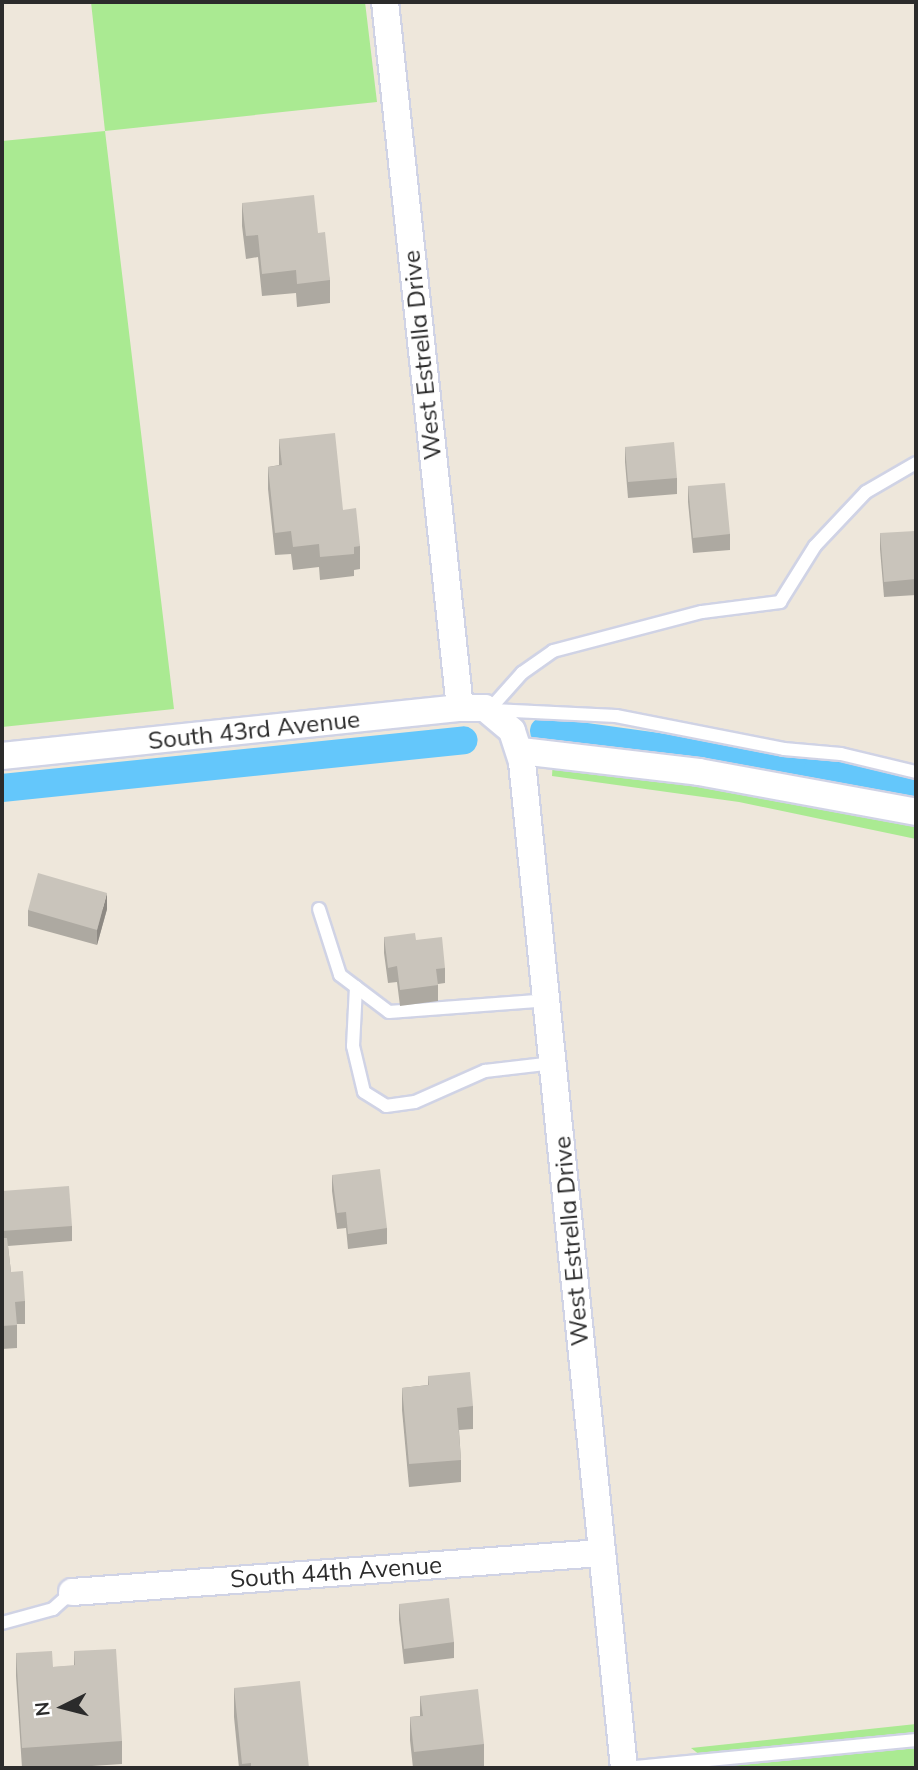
<!DOCTYPE html>
<style>
body{margin:0}
#map{position:relative;width:918px;height:1770px;overflow:hidden;background:#eee7db;font-family:Mulish,sans-serif}
div>[style]{position:absolute}
.green>*{inset:0;background:#aaea92}
.canal>*{height:28px;margin:-14px;padding:0 14px;transform-origin:14px;border-radius:14px;background:#64c7fb}
.roads{filter:drop-shadow(2px 0 #d0d3e5) drop-shadow(-2px 0 #d0d3e5) drop-shadow(0 2px #d0d3e5) drop-shadow(0 -2px #d0d3e5)}
.lane>*{height:12px;margin:-6px;padding:0 6px;transform-origin:6px;border-radius:6px;background:#fff}
.street>*{height:26px;margin:-13px;padding:0 13px;transform-origin:13px;border-radius:13px;background:#fff}
.wall>*{inset:0;background:#ada9a1}
.shaded-wall>*{inset:0;background:#8d8983}
.building>*{inset:0;background:#c9c4bb}
span{translate:-50% -50%;white-space:nowrap;text-align:center;line-height:1.15;-webkit-text-stroke:6px #fff;paint-order:stroke}
.street-label{font-size:24px;color:#2b2b2b}
.frame{position:absolute;inset:0;border:4px solid #2b2b2b;pointer-events:none}
.north{position:absolute;left:28px;top:1672px;width:70px;height:70px;-webkit-text-stroke:5px #fff;paint-order:stroke;rotate:264deg;font-size:19px;font-weight:700;line-height:28px;text-align:center;color:#2b2b2b}
.north::after{content:'';display:block;margin:auto;width:24px;height:32px;background:#2b2b2b;clip-path:polygon(50% 0,100% 100%,50% 72%,0 100%)}
</style>
<div id="map">
<div class="green">
<div style="clip-path:polygon(91px 2px,365px 2px,377px 102px,105px 131px,174px 709px,2px 727px,2px 141px,105px 131px)"></div>
<div style="clip-path:polygon(553px 759px,916px 820px,916px 839px,739px 802px,552px 776px)"></div>
<div style="clip-path:polygon(916px 1724px,916px 1733px,700px 1755px,691px 1748px)"></div>
<div style="clip-path:polygon(916px 1748px,916px 1768px,699px 1768px)"></div>
</div>
<div class="canal">
<div style="left:544px;top:731px;width:277px;rotate:7.9deg"></div>
<div style="left:818px;top:769px;width:101px;rotate:13.2deg"></div>
<div style="left:2px;top:788px;width:464px;rotate:-5.9deg"></div>
</div>
<div class="roads">
<div class="lane">
<div style="left:489px;top:710px;width:50px;rotate:-48.3deg"></div>
<div style="left:522px;top:673px;width:38px;rotate:-35deg"></div>
<div style="left:553px;top:651px;width:154px;rotate:-14.7deg"></div>
<div style="left:702px;top:612px;width:79px;rotate:-7.3deg"></div>
<div style="left:780px;top:602px;width:66px;rotate:-58deg"></div>
<div style="left:815px;top:546px;width:74px;rotate:-46.6deg"></div>
<div style="left:866px;top:492px;width:58px;rotate:-30.1deg"></div>
<div style="left:493px;top:710px;width:123px;rotate:2.8deg"></div>
<div style="left:616px;top:716px;width:171px;rotate:11.1deg"></div>
<div style="left:784px;top:749px;width:57px;rotate:5deg"></div>
<div style="left:841px;top:754px;width:77px;rotate:13.5deg"></div>
<div style="left:319px;top:909px;width:69px;rotate:72.3deg"></div>
<div style="left:340px;top:975px;width:61px;rotate:37.1deg"></div>
<div style="left:389px;top:1012px;width:158px;rotate:-4.3deg"></div>
<div style="left:356px;top:987px;width:59px;rotate:92.9deg"></div>
<div style="left:353px;top:1046px;width:47px;rotate:76.6deg"></div>
<div style="left:364px;top:1092px;width:26px;rotate:32deg"></div>
<div style="left:386px;top:1106px;width:29px;rotate:-8deg"></div>
<div style="left:415px;top:1102px;width:77px;rotate:-23.9deg"></div>
<div style="left:485px;top:1071px;width:69px;rotate:-6.6deg"></div>
<div style="left:2px;top:1623px;width:53px;rotate:-15.4deg"></div>
<div style="left:53px;top:1609px;width:25px;rotate:-42deg"></div>
<div style="left:626px;top:1768px;width:291px;rotate:-5.5deg"></div>
</div>
<div class="street">
<div style="left:385px;top:2px;width:710px;rotate:83.94deg"></div>
<div style="left:521px;top:751px;width:179px;rotate:6.7deg"></div>
<div style="left:699px;top:772px;width:221px;rotate:10.4deg"></div>
<div style="left:2px;top:756px;width:461px;rotate:-6deg"></div>
<div style="left:460px;top:708px;width:25px"></div>
<div style="left:485px;top:708px;width:35px;rotate:40deg"></div>
<div style="left:512px;top:731px;width:33px;rotate:72deg"></div>
<div style="left:522px;top:762px;width:1011px;rotate:84.21deg"></div>
<div style="left:72px;top:1592px;width:530px;rotate:-4.22deg"></div>
</div>
</div>
<div class="wall">
<div style="clip-path:polygon(242px 203px,318px 233px,330px 280px,330px 303px,297px 307px,296px 293px,262px 296px,258px 257px,246px 259px,242px 226px)"></div>
<div style="clip-path:polygon(279px 439px,343px 510px,360px 546px,360px 569px,354px 570px,354px 576px,320px 580px,319px 567px,293px 570px,291px 554px,275px 555px,268px 489px,268px 467px,279px 465px)"></div>
<div style="clip-path:polygon(625px 447px,677px 478px,677px 494px,628px 498px,625px 462px)"></div>
<div style="clip-path:polygon(688px 486px,730px 534px,730px 550px,693px 553px,688px 502px)"></div>
<div style="clip-path:polygon(880px 533px,916px 552px,916px 595px,884px 597px,880px 549px)"></div>
<div style="clip-path:polygon(107px 909px,97px 945px,28px 926px,28px 910px)"></div>
<div style="clip-path:polygon(384px 937px,416px 940px,445px 968px,445px 983px,438px 984px,438px 1001px,400px 1006px,397px 982px,388px 983px,384px 953px)"></div>
<div style="clip-path:polygon(332px 1175px,387px 1228px,387px 1244px,348px 1249px,346px 1228px,337px 1229px,332px 1191px)"></div>
<div style="clip-path:polygon(2px 1191px,72px 1226px,72px 1241px,8px 1246px,11px 1272px,25px 1301px,25px 1324px,17px 1324px,17px 1348px,2px 1349px)"></div>
<div style="clip-path:polygon(428px 1376px,473px 1406px,473px 1429px,459px 1430px,461px 1460px,461px 1482px,409px 1487px,402px 1410px,402px 1388px,428px 1385px)"></div>
<div style="clip-path:polygon(399px 1604px,454px 1642px,454px 1658px,404px 1664px,399px 1620px)"></div>
<div style="clip-path:polygon(74px 1651px,122px 1741px,122px 1764px,62px 1768px,22px 1768px,16px 1676px,16px 1653px,53px 1667px,74px 1666px)"></div>
<div style="clip-path:polygon(234px 1688px,309px 1768px,239px 1768px,234px 1717px)"></div>
<div style="clip-path:polygon(420px 1696px,484px 1744px,484px 1766px,468px 1768px,413px 1768px,410px 1740px,410px 1717px,420px 1716px)"></div>
</div>
<div class="shaded-wall">
<div style="clip-path:polygon(107px 893px,107px 909px,97px 945px,97px 930px)"></div>
</div>
<div class="building">
<div style="clip-path:polygon(314px 195px,318px 233px,325px 232px,330px 280px,297px 284px,296px 270px,262px 274px,258px 235px,246px 236px,242px 203px)"></div>
<div style="clip-path:polygon(335px 433px,343px 510px,356px 508px,360px 546px,354px 547px,354px 554px,320px 557px,319px 544px,293px 547px,291px 531px,275px 533px,268px 467px,282px 465px,279px 439px)"></div>
<div style="clip-path:polygon(674px 442px,677px 478px,628px 482px,625px 447px)"></div>
<div style="clip-path:polygon(725px 483px,730px 534px,693px 538px,688px 486px)"></div>
<div style="clip-path:polygon(915px 531px,916px 579px,884px 582px,880px 533px)"></div>
<div style="clip-path:polygon(38px 873px,107px 893px,97px 930px,28px 910px)"></div>
<div style="clip-path:polygon(415px 933px,416px 940px,442px 937px,445px 968px,436px 969px,438px 985px,400px 990px,397px 966px,388px 968px,384px 937px)"></div>
<div style="clip-path:polygon(380px 1169px,387px 1228px,348px 1234px,346px 1212px,337px 1213px,332px 1175px)"></div>
<div style="clip-path:polygon(69px 1186px,72px 1226px,2px 1231px,2px 1191px)"></div>
<div style="clip-path:polygon(2px 1238px,7px 1238px,11px 1272px,23px 1271px,25px 1301px,15px 1302px,17px 1325px,2px 1326px)"></div>
<div style="clip-path:polygon(470px 1372px,473px 1406px,457px 1408px,461px 1460px,409px 1464px,402px 1388px,429px 1385px,428px 1376px)"></div>
<div style="clip-path:polygon(449px 1598px,454px 1642px,404px 1649px,399px 1604px)"></div>
<div style="clip-path:polygon(116px 1649px,122px 1741px,22px 1748px,16px 1653px,52px 1651px,53px 1667px,75px 1665px,74px 1651px)"></div>
<div style="clip-path:polygon(300px 1681px,309px 1768px,251px 1768px,251px 1763px,242px 1764px,234px 1688px)"></div>
<div style="clip-path:polygon(478px 1689px,484px 1744px,414px 1752px,410px 1717px,423px 1716px,420px 1696px)"></div>
</div>
<div class="street-label">
<span style="left:422px;top:355px;rotate:-96deg">West Estrella Drive</span>
<span style="left:254px;top:730px;rotate:-6deg">South 43rd Avenue</span>
<span style="left:571px;top:1241px;rotate:-95deg">West Estrella Drive</span>
<span style="left:336px;top:1572px;rotate:-4deg">South 44th Avenue</span>
</div>
<div class="frame"></div>
<div class="north">N</div>
</div>
